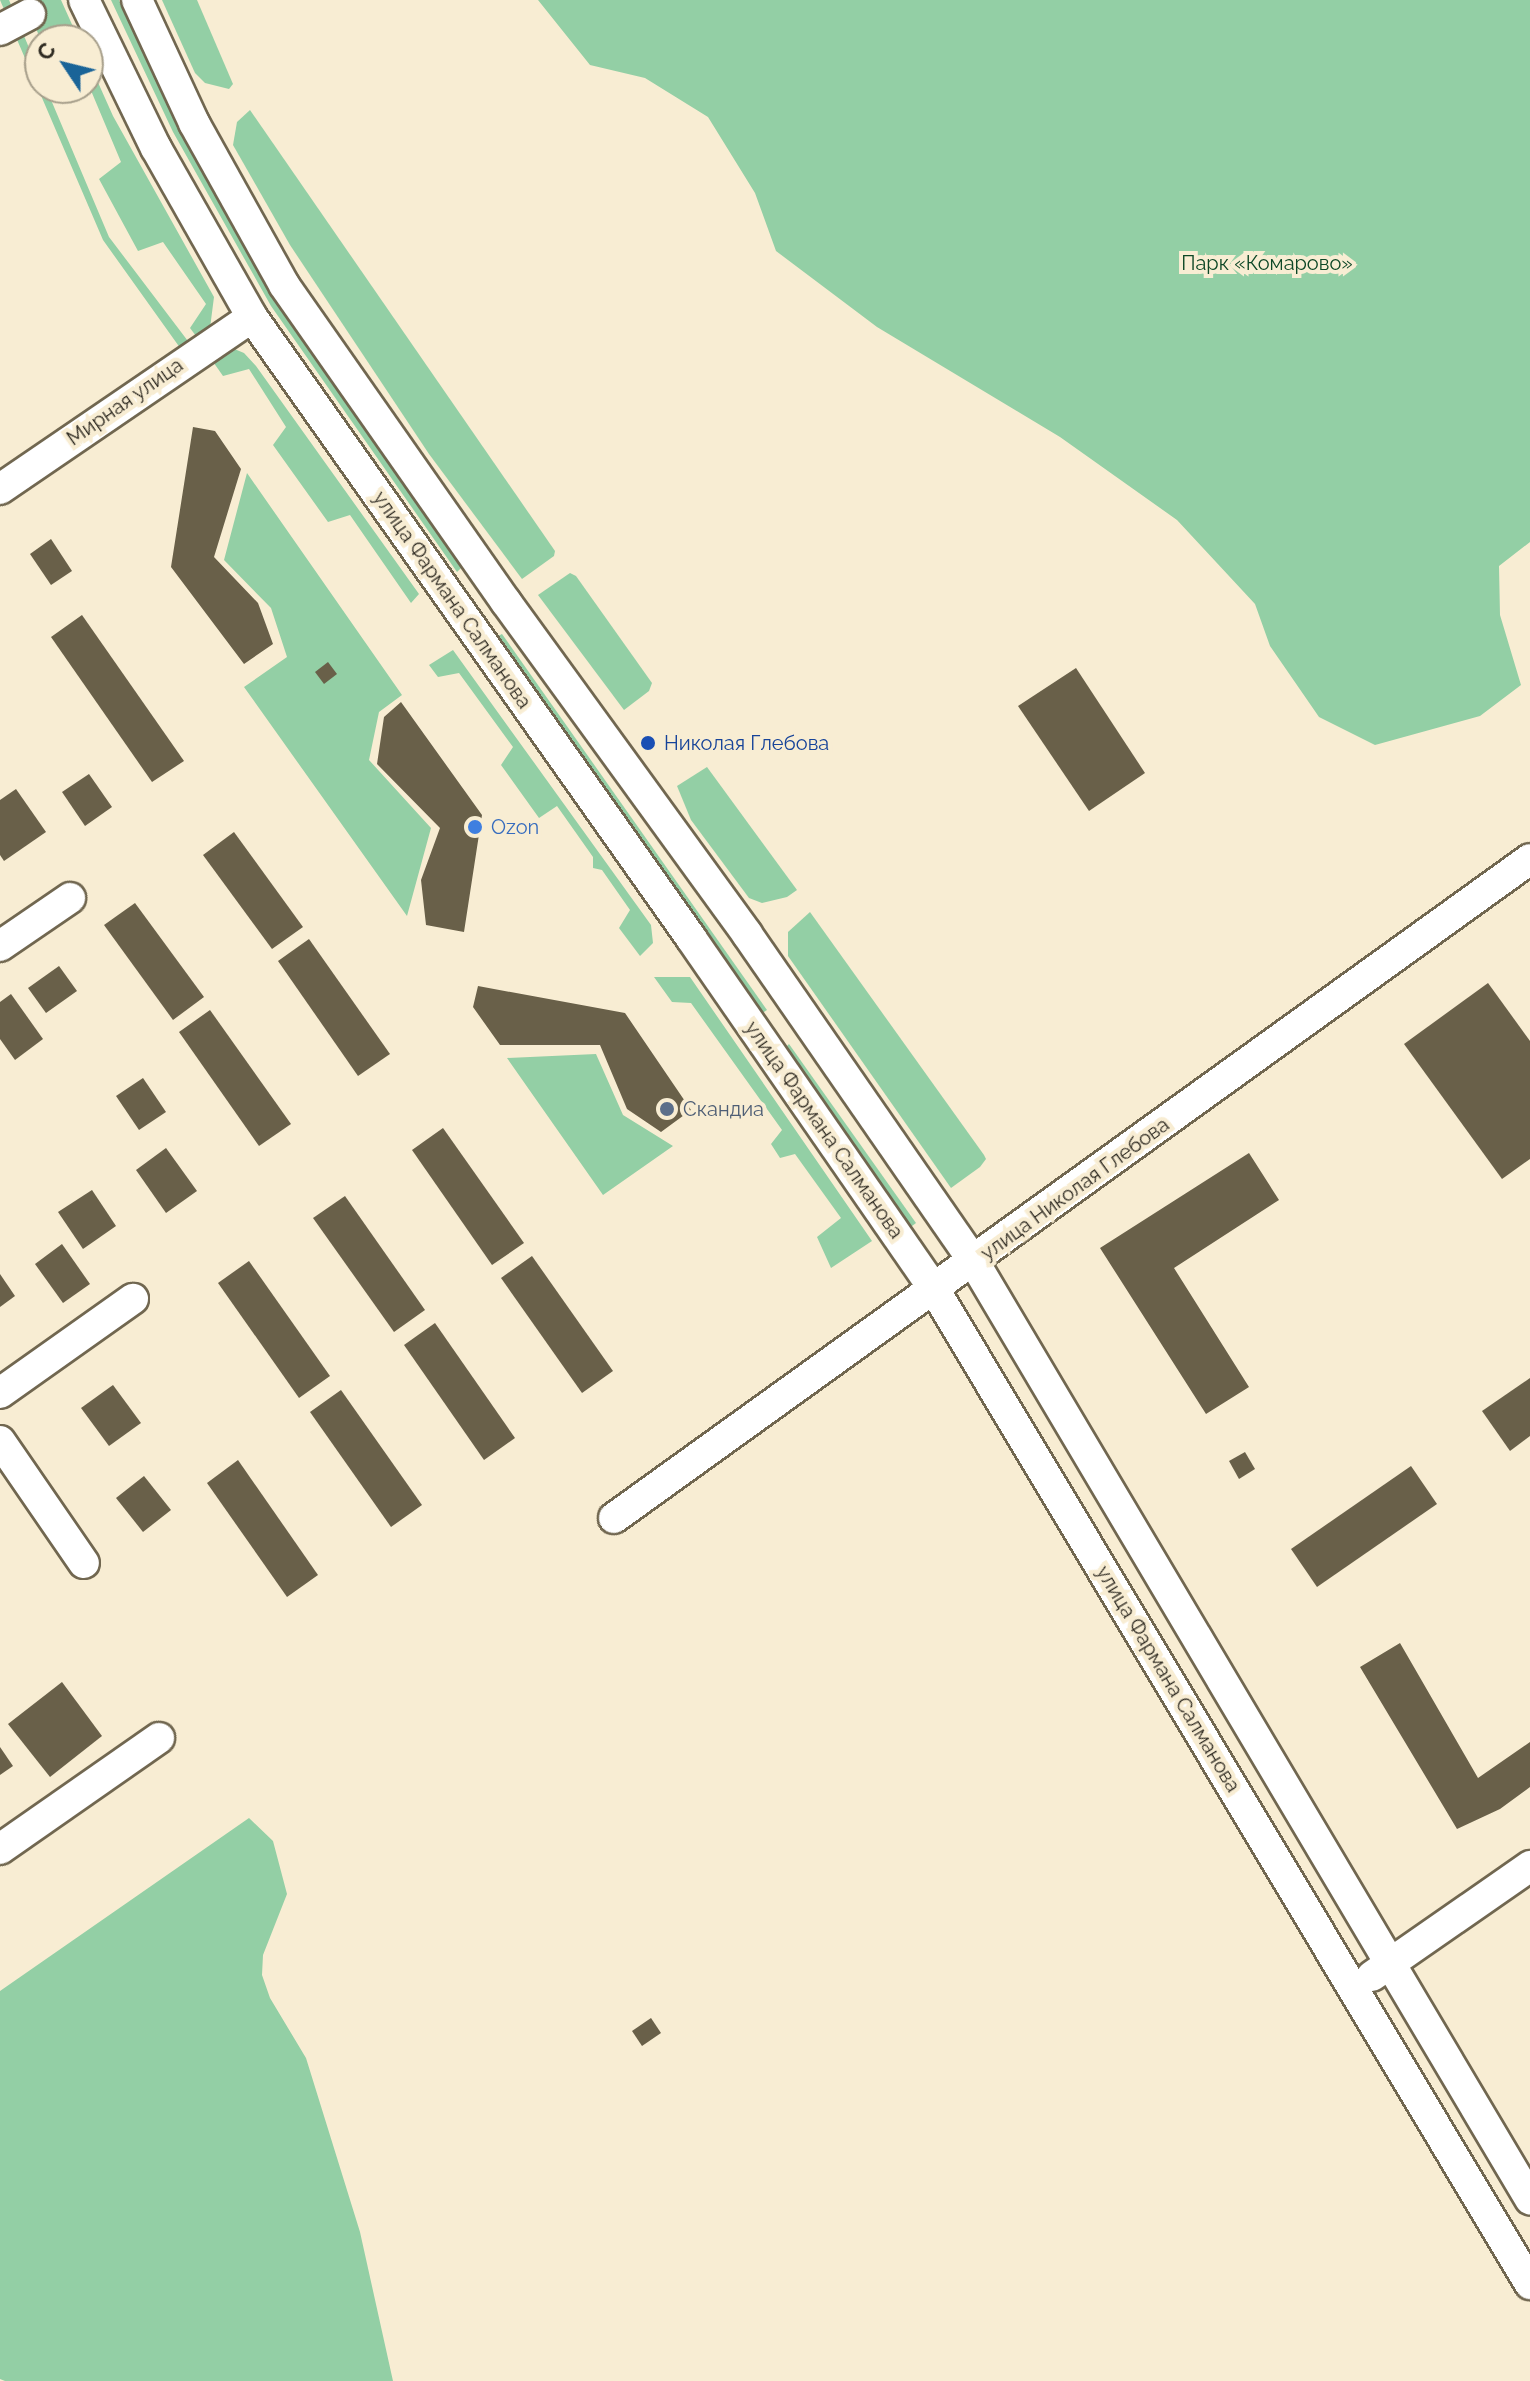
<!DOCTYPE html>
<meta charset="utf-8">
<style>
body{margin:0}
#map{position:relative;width:1530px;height:2381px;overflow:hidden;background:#f8edd3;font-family:Raleway,sans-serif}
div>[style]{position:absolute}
.green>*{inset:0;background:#93cfa5}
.building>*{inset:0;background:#696049}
.roads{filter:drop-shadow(2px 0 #716750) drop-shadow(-2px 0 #716750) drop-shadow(0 2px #716750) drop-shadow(0 -2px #716750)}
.minor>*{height:30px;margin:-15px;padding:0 15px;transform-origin:15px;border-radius:15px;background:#fff}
.dots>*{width:22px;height:22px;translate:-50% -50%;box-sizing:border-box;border:4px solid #f8edd3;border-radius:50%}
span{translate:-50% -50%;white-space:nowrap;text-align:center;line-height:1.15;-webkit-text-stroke:8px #f8edd3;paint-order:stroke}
.park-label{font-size:20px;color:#0d4726}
.street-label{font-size:20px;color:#2d2920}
.transit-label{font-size:20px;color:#164399}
.left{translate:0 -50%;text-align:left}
.shop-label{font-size:20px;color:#366cbe}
.service-label{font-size:20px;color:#4e5e75}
.north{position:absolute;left:24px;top:24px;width:80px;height:80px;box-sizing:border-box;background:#f8edd3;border:2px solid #a79f8b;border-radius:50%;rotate:305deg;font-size:22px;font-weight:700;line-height:32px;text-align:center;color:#2d2920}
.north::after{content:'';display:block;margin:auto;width:28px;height:36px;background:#1a6498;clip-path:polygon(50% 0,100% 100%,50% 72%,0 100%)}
</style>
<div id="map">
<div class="green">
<div style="clip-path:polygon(0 0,9px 0,40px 74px,40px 88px,46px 88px,109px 237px,197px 353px,188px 359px,103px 240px)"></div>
<div style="clip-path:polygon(24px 0,61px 0,79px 40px,70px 40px,67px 34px,40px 38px)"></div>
<div style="clip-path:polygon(111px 0,119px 0,176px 119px,255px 262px,311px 352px,462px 567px,457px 572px,271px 306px,173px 132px)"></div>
<div style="clip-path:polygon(162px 0,197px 0,233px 84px,229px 89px,205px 83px,195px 73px)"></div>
<div style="clip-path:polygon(538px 0,1530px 0,1530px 542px,1499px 566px,1500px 615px,1521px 685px,1480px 716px,1375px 745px,1319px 717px,1270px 646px,1255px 604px,1177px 520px,1060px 437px,877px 327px,776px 251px,755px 193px,708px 117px,645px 78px,590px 65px)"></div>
<div style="clip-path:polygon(88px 60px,113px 116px,214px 297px,210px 328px,196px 336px,190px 328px,206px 304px,163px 242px,138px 251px,99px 179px,121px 162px,92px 93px,82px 88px,88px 88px)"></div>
<div style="clip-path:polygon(250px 110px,555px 551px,554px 556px,522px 579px,429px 454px,290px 245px,233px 145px,237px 122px)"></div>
<div style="clip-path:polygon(232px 348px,244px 353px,256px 366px,419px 594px,411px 603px,350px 515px,328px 522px,273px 445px,286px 427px,249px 369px,223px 376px,209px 356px)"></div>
<div style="clip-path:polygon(247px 473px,402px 695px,379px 712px,369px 760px,431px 828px,407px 916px,244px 687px,287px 657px,271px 608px,224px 560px)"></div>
<div style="clip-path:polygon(570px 573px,576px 576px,652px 683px,649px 691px,624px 710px,538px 595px)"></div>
<div style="clip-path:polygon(502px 634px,767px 1010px,759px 1015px,492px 639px)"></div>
<div style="clip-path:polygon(453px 650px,651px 925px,653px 943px,640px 956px,619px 928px,630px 910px,602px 870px,593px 868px,593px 857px,557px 806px,539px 818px,501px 765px,513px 747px,459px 673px,438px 677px,429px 665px)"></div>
<div style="clip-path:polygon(707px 767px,797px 890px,787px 897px,762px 903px,749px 898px,691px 820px,677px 786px)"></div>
<div style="clip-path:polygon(810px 912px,984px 1155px,986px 1159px,980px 1167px,951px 1188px,788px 956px,788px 932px)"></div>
<div style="clip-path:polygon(654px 977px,690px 977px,872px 1241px,831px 1268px,817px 1237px,841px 1218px,795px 1154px,780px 1158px,771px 1144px,782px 1130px,691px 1003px,672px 1002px)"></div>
<div style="clip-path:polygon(789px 1044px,916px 1223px,908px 1229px,784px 1049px)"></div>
<div style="clip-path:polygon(596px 1054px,623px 1115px,673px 1146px,603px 1195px,507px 1058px)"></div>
<div style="clip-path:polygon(249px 1818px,273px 1841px,287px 1894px,263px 1955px,262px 1975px,270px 1998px,306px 2058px,360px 2232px,393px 2381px,5px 2381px,0 2379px,0 1991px)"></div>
</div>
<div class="building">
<div style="clip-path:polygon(193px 427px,215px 431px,241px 469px,214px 557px,258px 603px,273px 644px,244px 664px,171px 567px)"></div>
<div style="clip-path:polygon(51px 539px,72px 571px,51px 585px,30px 554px)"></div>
<div style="clip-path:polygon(82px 615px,184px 761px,152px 782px,51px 637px)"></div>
<div style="clip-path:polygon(328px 662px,337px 674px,324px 684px,315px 672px)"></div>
<div style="clip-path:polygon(1076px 668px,1145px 773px,1089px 811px,1018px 706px)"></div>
<div style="clip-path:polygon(401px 702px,482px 815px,464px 932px,426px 925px,421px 880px,440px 828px,377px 764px,384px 717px)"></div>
<div style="clip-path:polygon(89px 774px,112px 807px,85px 826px,62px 792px)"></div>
<div style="clip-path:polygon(16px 789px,46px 832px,4px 861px,0 855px,0 800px)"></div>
<div style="clip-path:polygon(234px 832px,303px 927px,272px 949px,203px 855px)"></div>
<div style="clip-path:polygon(135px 903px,204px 997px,173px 1020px,104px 925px)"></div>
<div style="clip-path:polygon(309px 939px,390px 1054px,358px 1076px,278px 961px)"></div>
<div style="clip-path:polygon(59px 966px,77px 991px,46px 1013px,28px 988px)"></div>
<div style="clip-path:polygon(1488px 983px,1530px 1041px,1530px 1159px,1502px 1179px,1404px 1044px)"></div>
<div style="clip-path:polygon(478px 986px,625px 1013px,691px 1110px,661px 1132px,627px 1109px,600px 1045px,500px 1045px,473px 1007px)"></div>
<div style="clip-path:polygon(11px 994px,43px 1039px,15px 1060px,0 1039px,0 1002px)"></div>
<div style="clip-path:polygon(210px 1010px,291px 1124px,259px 1146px,179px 1032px)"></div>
<div style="clip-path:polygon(143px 1078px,166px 1112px,139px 1130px,116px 1096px)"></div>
<div style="clip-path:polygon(443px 1128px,524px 1243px,492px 1265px,412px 1150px)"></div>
<div style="clip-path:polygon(166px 1148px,197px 1191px,166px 1213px,136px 1170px)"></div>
<div style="clip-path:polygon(1249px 1153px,1279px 1200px,1174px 1268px,1249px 1387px,1206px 1414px,1100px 1248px)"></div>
<div style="clip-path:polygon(92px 1190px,116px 1226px,83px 1249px,58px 1212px)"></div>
<div style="clip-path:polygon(345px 1196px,425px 1310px,394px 1332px,313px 1218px)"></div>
<div style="clip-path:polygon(62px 1244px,90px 1284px,63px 1303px,35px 1264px)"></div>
<div style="clip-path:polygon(532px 1256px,613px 1371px,582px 1393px,501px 1278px)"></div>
<div style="clip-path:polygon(249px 1261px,330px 1376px,299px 1398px,218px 1283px)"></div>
<div style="clip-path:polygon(0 1274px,15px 1296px,0 1307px)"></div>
<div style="clip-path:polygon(435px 1323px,515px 1438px,484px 1460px,404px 1345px)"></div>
<div style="clip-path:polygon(1530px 1378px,1530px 1436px,1510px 1451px,1482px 1411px)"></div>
<div style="clip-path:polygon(113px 1385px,141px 1423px,109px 1446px,81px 1408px)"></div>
<div style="clip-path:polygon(341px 1390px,422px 1505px,391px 1527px,310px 1412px)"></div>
<div style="clip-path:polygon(1245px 1452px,1255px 1469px,1239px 1479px,1229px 1461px)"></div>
<div style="clip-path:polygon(238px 1460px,318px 1575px,287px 1597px,207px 1483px)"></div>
<div style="clip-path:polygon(1411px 1466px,1437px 1504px,1317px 1587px,1291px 1549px)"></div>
<div style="clip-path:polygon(144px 1476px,171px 1510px,143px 1532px,116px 1498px)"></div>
<div style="clip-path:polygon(1400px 1643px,1478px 1778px,1530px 1742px,1530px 1787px,1500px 1809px,1457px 1829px,1360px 1667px)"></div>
<div style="clip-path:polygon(62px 1682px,102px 1736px,50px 1777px,8px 1724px)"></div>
<div style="clip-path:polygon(0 1747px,13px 1766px,0 1775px)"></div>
<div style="clip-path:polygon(651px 2018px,661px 2033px,642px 2046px,632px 2031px)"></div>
</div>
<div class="roads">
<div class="minor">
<div style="left:84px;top:0;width:165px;rotate:64.1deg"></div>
<div style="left:156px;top:148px;width:194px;rotate:60.4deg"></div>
<div style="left:252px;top:317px;width:761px;rotate:54.74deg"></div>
<div style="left:691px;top:938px;width:427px;rotate:55.3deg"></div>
<div style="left:934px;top:1289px;width:1160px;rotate:59.08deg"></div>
<div style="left:137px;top:0;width:136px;rotate:65.1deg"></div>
<div style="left:194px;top:123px;width:185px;rotate:60.9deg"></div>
<div style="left:284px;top:285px;width:387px;rotate:55deg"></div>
<div style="left:506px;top:602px;width:410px;rotate:54deg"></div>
<div style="left:747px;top:934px;width:399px;rotate:55.3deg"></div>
<div style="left:974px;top:1262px;width:1090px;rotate:59.32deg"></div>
<div style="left:0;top:30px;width:34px;rotate:-28deg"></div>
<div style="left:0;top:489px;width:305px;rotate:-34.3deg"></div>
<div style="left:0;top:946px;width:85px;rotate:-34.4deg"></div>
<div style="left:0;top:1393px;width:163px;rotate:-35.3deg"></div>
<div style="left:0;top:1441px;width:148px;rotate:55.5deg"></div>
<div style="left:614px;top:1518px;width:1128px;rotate:-35.73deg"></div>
<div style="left:0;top:1849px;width:194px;rotate:-34.9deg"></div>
<div style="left:1372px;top:1976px;width:193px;rotate:-34.8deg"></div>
</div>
</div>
<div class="dots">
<div style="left:648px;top:743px;background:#1a4fb4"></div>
<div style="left:475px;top:827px;background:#3f7fe0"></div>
<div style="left:667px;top:1109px;background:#5c6f8a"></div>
</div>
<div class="park-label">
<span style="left:1267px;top:263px">Парк «Комарово»</span>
</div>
<div class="street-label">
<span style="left:125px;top:402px;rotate:-35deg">Мирная улица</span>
<span style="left:452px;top:600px;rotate:55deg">улица Фармана Салманова</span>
<span style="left:824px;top:1130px;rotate:55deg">улица Фармана Салманова</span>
<span style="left:1075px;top:1189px;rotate:-36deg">улица Николая Глебова</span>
<span style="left:1168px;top:1679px;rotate:59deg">улица Фармана Салманова</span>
</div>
<div class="transit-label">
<span class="left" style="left:664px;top:743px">Николая Глебова</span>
</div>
<div class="shop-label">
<span class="left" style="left:491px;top:827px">Ozon</span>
</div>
<div class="service-label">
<span class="left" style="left:683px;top:1109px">Скандиа</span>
</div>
<div class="north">С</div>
</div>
